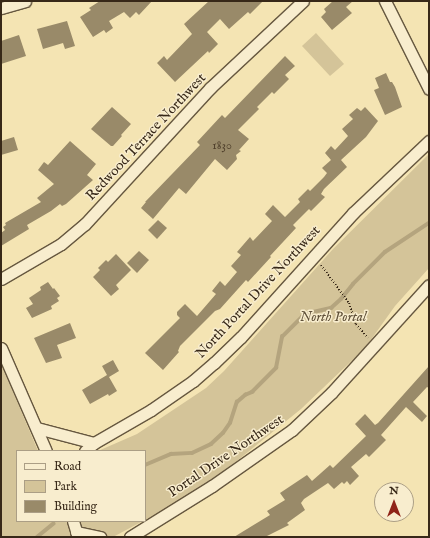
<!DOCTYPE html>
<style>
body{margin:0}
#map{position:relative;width:430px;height:538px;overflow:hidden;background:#f4e4b3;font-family:"IM FELL English",serif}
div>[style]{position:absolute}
.green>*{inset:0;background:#d4c499}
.stream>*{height:3.5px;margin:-1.75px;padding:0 1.75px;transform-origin:1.75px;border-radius:1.75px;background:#b4a47e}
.building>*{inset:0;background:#998a69}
.path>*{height:2px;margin-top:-1px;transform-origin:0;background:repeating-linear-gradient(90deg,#372818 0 1px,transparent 0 3px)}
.roads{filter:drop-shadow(1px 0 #66573f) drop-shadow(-1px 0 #66573f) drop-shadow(0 1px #66573f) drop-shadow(0 -1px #66573f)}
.street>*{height:11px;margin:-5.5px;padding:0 5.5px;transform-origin:5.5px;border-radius:5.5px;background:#f8edce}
span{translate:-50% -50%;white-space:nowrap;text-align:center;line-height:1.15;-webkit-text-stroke:3px #f8edce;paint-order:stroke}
.number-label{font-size:12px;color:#50402c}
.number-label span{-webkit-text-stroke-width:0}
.street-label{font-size:14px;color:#372818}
.park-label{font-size:14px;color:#5e4f38;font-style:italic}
.frame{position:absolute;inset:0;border:2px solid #372818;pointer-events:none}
.legend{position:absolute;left:16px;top:450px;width:130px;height:72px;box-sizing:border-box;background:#f8edce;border:1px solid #ab9e85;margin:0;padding:5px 7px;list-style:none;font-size:12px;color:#372818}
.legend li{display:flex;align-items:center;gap:8px;height:20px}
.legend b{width:20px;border:1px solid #ab9e85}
.north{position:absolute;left:374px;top:482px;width:40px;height:40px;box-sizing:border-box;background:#f8edce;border:1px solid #ab9e85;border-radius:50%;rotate:0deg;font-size:11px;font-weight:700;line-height:16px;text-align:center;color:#372818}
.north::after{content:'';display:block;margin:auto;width:14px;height:18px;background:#8f2418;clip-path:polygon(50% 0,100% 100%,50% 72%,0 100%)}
</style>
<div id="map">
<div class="green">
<div style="clip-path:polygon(316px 33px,344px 64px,330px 76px,302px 46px)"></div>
<div style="clip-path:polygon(429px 154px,429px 268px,395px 306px,365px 348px,301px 409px,233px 464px,187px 497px,145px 520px,145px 451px,98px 451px,137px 434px,206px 388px,224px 371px,333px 249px)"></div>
<div style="clip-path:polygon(1px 363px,38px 451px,17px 451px,17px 521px,143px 521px,113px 537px,1px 537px)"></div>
</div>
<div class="stream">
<div style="left:145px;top:465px;width:28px;rotate:-23deg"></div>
<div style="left:171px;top:454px;width:21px;rotate:-3deg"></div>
<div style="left:192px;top:453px;width:21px;rotate:-25deg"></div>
<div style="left:211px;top:444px;width:16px;rotate:-43deg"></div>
<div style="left:223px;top:433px;width:12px;rotate:-55deg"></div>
<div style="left:230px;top:423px;width:22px;rotate:-72deg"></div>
<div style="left:237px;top:402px;width:11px;rotate:-41deg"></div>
<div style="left:245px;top:395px;width:8px;rotate:-23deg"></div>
<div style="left:252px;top:392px;width:34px;rotate:-45deg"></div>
<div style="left:276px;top:368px;width:32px;rotate:-79deg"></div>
<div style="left:282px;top:337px;width:28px;rotate:-45deg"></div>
<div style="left:302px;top:317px;width:8px;rotate:-30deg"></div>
<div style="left:309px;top:313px;width:23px;rotate:-13deg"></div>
<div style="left:331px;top:308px;width:13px;rotate:-42deg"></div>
<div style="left:341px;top:299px;width:19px;rotate:-51deg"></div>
<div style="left:353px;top:284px;width:45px;rotate:-45deg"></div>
<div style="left:385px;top:252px;width:53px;rotate:-33.4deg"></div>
<div style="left:37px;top:537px;width:21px;rotate:-39deg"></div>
</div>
<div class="building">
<div style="clip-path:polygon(100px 1px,152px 1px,139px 15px,136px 12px,130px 18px,124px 12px,109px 21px,113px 28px,106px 33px,104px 30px,93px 37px,80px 17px,91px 10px,89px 8px)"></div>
<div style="clip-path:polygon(209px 1px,263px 1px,250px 14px,248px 12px,229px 29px,220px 19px,207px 32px,218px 44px,209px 53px,208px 51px,175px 82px,157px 63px,164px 56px,167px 60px,192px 34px,184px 24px)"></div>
<div style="clip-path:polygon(333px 1px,353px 1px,346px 7px,352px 13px,332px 30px,321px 17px,326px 12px,324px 9px)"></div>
<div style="clip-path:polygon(67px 21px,75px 46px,65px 49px,63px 43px,43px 49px,37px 29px)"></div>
<div style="clip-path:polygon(19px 35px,26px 56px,1px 64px,1px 41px)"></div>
<div style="clip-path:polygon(285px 56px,295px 66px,285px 75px,289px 79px,274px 94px,272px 92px,257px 107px,259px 109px,238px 130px,249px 139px,239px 150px,241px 151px,236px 155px,237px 159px,227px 170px,215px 159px,186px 194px,179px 188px,153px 219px,141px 208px,146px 202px,145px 202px,200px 145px,197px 142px,222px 115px,225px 118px)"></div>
<div style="clip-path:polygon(386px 73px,390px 82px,392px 82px,395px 87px,402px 107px,385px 115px,374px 90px,379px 88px,375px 78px)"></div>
<div style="clip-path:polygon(112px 107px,131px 124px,121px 135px,122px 136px,113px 146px,111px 146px,91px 129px)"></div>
<div style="clip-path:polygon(365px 107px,378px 121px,366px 137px,341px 160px,347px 167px,324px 189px,321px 194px,325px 197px,311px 211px,309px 209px,293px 225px,296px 228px,270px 256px,271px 257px,248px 282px,246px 280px,220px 309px,215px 311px,180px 346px,178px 351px,179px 352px,163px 370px,145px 353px,180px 318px,177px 315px,177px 312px,185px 304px,197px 316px,216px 294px,212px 291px,220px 281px,225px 286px,237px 272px,231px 266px,241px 255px,237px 252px,250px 237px,253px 241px,272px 221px,265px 214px,273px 205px,285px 217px,300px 202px,298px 199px,308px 189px,310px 191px,324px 177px,327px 173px,322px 168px,331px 160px,325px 153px,331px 146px,335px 150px,348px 136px,342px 129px,353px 119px,349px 115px,357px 108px,361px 111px)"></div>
<div style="clip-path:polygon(14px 137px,18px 150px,1px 155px,1px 141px)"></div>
<div style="clip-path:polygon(70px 141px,96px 164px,87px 175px,93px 180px,66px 204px,62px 206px,60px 204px,51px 211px,27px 225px,29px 229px,1px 246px,1px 233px,5px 230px,3px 227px,6px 225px,5px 223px,41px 202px,37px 198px,54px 184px,38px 170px,44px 162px,48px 165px)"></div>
<div style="clip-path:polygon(158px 220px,167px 228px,157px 239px,148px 230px)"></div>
<div style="clip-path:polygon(139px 251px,149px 260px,137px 273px,127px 263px)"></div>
<div style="clip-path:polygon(116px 254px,131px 270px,116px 285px,119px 289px,111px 296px,93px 277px,100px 270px,98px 268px,106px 260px,108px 262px)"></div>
<div style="clip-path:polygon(48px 282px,53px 289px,54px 288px,60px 296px,57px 298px,59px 301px,51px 306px,52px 309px,32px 318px,26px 308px,33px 304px,29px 298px,41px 290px,40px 287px)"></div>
<div style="clip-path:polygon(70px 323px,76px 338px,57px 345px,62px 358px,46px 363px,34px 338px)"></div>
<div style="clip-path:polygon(113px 360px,119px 371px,109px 377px,117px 391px,109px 396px,108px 394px,90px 404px,82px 390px,107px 375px,102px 366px)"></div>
<div style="clip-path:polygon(429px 366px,429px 388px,427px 387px,413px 402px,427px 416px,422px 422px,406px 407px,381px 435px,386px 440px,369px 457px,366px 454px,351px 467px,359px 476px,350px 485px,347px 481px,344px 484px,342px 482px,334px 489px,328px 483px,304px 499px,301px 503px,305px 510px,287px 523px,289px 525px,265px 537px,234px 537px,270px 515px,267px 511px,285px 500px,280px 493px,307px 475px,312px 481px,330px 465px,333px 468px,366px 436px,355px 424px,365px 414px,375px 425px,378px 423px)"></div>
</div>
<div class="path">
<div style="left:321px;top:265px;width:47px;rotate:53.6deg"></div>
<div style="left:349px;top:303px;width:22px;rotate:72deg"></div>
<div style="left:356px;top:324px;width:18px;rotate:49deg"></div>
</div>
<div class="roads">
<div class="street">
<div style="left:385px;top:1px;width:98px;rotate:63.4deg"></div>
<div style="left:1px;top:8px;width:25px;rotate:-16deg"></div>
<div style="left:1px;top:279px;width:69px;rotate:-30.3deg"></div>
<div style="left:61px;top:244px;width:31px;rotate:-40deg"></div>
<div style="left:85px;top:224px;width:185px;rotate:-47.4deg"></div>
<div style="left:210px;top:88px;width:127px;rotate:-43.1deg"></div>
<div style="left:1px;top:348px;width:112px;rotate:66.4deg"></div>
<div style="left:37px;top:428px;width:59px;rotate:14.7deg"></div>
<div style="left:85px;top:451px;width:12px;rotate:-42deg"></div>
<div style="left:94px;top:443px;width:66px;rotate:-30.1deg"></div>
<div style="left:151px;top:410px;width:51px;rotate:-34.6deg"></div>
<div style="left:193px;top:381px;width:28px;rotate:-41deg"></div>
<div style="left:214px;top:363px;width:37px;rotate:-44deg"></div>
<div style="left:241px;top:337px;width:167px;rotate:-47.9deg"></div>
<div style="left:353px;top:213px;width:105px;rotate:-43.5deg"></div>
<div style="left:73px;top:521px;width:17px;rotate:73deg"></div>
<div style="left:76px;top:532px;width:25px;rotate:12deg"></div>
<div style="left:130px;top:537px;width:97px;rotate:-31.9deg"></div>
<div style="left:212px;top:486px;width:98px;rotate:-35deg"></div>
<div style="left:292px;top:430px;width:55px;rotate:-43.5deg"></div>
<div style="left:332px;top:392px;width:144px;rotate:-47.8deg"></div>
</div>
</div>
<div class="number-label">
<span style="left:222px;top:146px">1830</span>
</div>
<div class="street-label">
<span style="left:146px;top:137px;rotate:-47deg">Redwood Terrace Northwest</span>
<span style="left:258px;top:292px;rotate:-47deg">North Portal Drive Northwest</span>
<span style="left:226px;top:456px;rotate:-34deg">Portal Drive Northwest</span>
</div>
<div class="park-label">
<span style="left:333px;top:317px">North Portal</span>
</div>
<div class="frame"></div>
<ul class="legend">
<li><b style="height:5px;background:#f8edce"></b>Road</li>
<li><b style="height:11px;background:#d4c499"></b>Park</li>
<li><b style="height:11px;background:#998a69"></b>Building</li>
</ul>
<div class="north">N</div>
</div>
